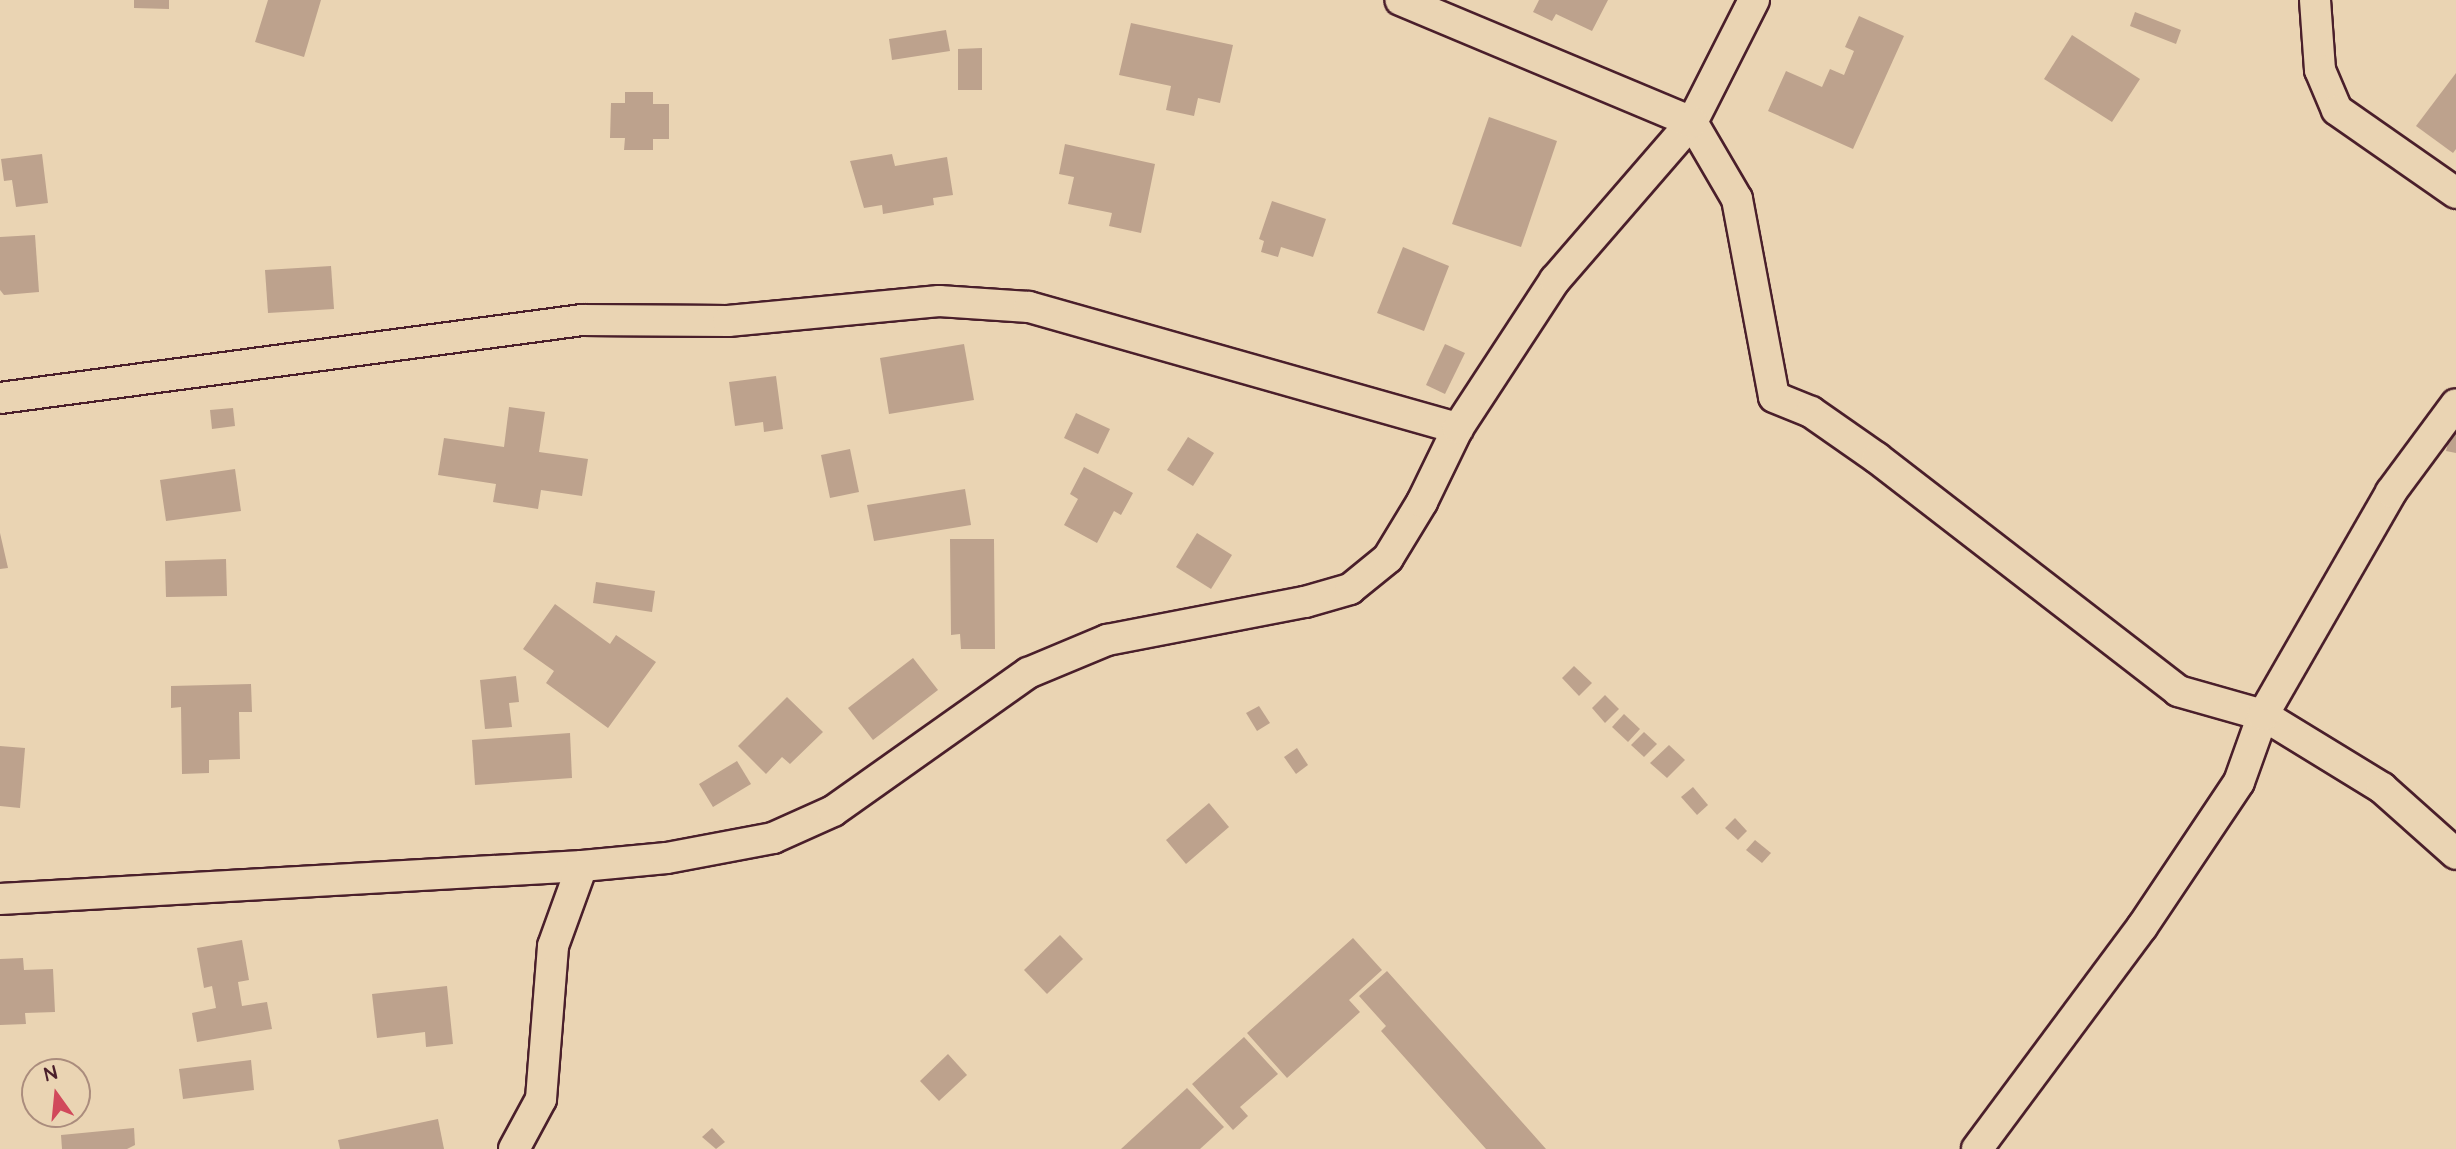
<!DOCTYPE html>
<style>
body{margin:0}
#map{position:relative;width:2456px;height:1149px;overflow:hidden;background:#ead4b3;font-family:"Architects Daughter",sans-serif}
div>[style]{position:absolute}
.building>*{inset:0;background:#bda28d}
.roads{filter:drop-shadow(2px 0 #4a1f2b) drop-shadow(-2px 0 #4a1f2b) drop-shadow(0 2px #4a1f2b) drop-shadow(0 -2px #4a1f2b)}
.street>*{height:30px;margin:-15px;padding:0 15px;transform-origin:15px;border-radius:15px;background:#ead4b3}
span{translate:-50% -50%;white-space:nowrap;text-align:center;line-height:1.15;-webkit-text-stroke:5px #ead4b3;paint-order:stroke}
.north{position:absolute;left:21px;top:1058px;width:70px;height:70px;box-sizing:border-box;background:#ead4b3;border:2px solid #aa8c7d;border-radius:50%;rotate:345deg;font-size:19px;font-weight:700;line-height:28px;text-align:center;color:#4a1f2b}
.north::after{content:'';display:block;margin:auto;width:24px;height:32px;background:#d1495b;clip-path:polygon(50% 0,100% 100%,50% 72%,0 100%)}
</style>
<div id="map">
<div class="building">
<div style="clip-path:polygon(134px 0,169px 0,169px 9px,134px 8px)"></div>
<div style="clip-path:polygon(268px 0,321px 0,304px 57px,255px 42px)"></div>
<div style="clip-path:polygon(1539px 0,1608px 0,1592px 31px,1556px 14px,1552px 21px,1533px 12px)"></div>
<div style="clip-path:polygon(2135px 12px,2181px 30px,2176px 44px,2130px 26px)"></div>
<div style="clip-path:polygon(1859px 16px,1904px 36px,1853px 149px,1768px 111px,1786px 71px,1822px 87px,1830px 69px,1844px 75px,1854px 51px,1845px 47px)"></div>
<div style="clip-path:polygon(1131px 23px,1233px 45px,1220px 103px,1198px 98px,1194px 116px,1166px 110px,1171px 86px,1119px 75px)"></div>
<div style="clip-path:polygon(946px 30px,950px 51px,892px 60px,889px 39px)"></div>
<div style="clip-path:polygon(2072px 35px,2140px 79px,2112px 122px,2044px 79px)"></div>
<div style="clip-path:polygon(982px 48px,982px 90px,958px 90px,958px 49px)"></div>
<div style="clip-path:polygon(2456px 73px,2456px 149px,2453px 153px,2416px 126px)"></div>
<div style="clip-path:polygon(625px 92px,653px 92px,653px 104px,669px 104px,669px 139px,653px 139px,653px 150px,624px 150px,625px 138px,610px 138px,611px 103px,625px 103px)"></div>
<div style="clip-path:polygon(1489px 117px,1557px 141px,1521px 247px,1452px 224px)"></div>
<div style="clip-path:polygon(1065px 144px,1155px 164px,1141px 233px,1109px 226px,1112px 213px,1068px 204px,1074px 177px,1059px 174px)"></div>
<div style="clip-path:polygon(42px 154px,48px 203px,16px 207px,12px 180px,4px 181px,1px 159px)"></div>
<div style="clip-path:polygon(892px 154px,895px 166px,947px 157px,953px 195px,933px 198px,934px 205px,883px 214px,882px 205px,864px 208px,850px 161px)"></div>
<div style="clip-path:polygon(1272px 201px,1326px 219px,1313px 257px,1281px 247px,1278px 257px,1261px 252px,1264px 241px,1259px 239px)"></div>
<div style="clip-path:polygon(35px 235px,39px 292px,4px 295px,0 290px,0 237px)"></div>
<div style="clip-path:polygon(1403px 247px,1449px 266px,1424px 331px,1377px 313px)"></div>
<div style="clip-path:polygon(331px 266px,334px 309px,268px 313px,265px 270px)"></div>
<div style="clip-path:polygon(964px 344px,974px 400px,889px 414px,880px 358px)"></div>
<div style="clip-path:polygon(1445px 344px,1465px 353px,1445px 394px,1426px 385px)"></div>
<div style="clip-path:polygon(776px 376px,783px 429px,764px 432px,763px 422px,735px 426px,729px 382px)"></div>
<div style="clip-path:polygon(509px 407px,545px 412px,539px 452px,588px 459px,582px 496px,541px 490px,538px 509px,493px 502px,496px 484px,438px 475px,444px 438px,504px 447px)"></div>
<div style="clip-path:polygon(233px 408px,235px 426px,212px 429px,210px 410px)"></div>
<div style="clip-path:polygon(1076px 413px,1110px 429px,1098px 454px,1064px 438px)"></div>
<div style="clip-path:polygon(2455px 417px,2456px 417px,2456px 453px,2446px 451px)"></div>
<div style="clip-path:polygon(1188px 437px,1214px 453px,1193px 486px,1167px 470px)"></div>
<div style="clip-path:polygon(850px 449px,859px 492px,830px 498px,821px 455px)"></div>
<div style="clip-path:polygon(1084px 467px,1133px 493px,1121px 515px,1114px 511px,1097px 543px,1064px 525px,1078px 499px,1070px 494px)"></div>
<div style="clip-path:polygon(235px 469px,241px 511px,166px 521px,160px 480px)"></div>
<div style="clip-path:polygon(965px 489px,971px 525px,874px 541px,867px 505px)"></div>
<div style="clip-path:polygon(0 533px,8px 568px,0 569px)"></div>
<div style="clip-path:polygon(1197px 533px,1232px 555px,1211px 589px,1176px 567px)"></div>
<div style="clip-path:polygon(950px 539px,994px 539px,995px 649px,961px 649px,960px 634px,951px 635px)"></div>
<div style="clip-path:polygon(226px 559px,227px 596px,166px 597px,165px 561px)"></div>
<div style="clip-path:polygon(596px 582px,655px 591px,652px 612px,593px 603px)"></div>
<div style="clip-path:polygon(555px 604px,610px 644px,616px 635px,656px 662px,608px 728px,546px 683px,554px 671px,523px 649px)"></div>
<div style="clip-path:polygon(913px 658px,938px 690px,873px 740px,848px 708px)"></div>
<div style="clip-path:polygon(1574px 666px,1592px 683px,1579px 696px,1562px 678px)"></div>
<div style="clip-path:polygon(516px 676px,519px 702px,509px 703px,512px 727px,485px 729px,480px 680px)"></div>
<div style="clip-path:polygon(251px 684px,252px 712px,239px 712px,240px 759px,209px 760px,209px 773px,182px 774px,181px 707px,171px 708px,171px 686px)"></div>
<div style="clip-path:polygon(1605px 695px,1619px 709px,1605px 723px,1592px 708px)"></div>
<div style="clip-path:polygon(787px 697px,823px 732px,790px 764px,782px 757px,766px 774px,738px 746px)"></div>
<div style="clip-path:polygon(1259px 706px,1270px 723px,1257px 731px,1246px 713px)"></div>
<div style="clip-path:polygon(1624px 714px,1640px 729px,1628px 742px,1612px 727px)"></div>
<div style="clip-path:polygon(1644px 732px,1657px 744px,1644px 757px,1631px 745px)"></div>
<div style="clip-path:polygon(570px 733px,572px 778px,475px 785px,472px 740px)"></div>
<div style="clip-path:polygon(1669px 745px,1685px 760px,1667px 778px,1650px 763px)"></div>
<div style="clip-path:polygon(0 746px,25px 748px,20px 808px,0 806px)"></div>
<div style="clip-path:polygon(1297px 748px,1308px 765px,1296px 774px,1284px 757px)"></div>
<div style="clip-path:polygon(737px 761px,751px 784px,713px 807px,699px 784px)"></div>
<div style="clip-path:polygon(1693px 787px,1708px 805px,1697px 815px,1681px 797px)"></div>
<div style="clip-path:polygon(1209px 803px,1229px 827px,1186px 864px,1166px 840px)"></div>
<div style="clip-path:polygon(1735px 818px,1747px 831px,1738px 840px,1725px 828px)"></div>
<div style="clip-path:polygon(1755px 840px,1771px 853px,1762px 863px,1746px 850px)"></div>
<div style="clip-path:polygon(1060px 935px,1083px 959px,1047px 994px,1024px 970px)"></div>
<div style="clip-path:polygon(1353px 938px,1382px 970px,1349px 1000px,1360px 1012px,1287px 1078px,1247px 1033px)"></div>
<div style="clip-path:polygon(242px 940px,249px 980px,238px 982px,242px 1006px,267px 1002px,272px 1029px,197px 1042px,192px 1013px,216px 1008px,212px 986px,204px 988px,197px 948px)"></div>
<div style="clip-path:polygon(23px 958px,24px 970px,53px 969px,55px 1012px,25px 1013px,26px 1024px,0 1025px,0 959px)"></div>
<div style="clip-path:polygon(1387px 971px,1546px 1149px,1486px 1149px,1381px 1031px,1386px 1026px,1359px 996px)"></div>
<div style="clip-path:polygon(447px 986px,453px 1044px,426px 1047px,425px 1032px,377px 1038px,372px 994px)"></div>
<div style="clip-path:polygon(1244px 1037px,1278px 1074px,1240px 1107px,1248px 1116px,1233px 1130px,1192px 1084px)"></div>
<div style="clip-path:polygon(948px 1054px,967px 1075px,939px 1101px,920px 1081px)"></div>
<div style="clip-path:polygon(251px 1060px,254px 1090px,183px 1099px,179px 1069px)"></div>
<div style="clip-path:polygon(1187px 1088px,1224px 1127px,1200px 1149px,1121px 1149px)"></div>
<div style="clip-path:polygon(438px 1119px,444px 1149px,340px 1149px,338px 1140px)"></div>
<div style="clip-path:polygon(134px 1128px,135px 1145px,127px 1149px,62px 1149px,61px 1135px)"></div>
<div style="clip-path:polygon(712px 1128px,725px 1142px,716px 1149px,702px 1137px)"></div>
</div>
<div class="roads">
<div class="street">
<div style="left:1754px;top:0;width:137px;rotate:116.9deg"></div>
<div style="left:1692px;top:122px;width:89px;rotate:59.7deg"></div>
<div style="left:1737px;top:199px;width:201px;rotate:79.4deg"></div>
<div style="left:1774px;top:397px;width:40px;rotate:22deg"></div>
<div style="left:1811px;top:412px;width:80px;rotate:34.9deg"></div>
<div style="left:1877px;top:458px;width:381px;rotate:37.7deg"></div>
<div style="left:2178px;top:691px;width:88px;rotate:15.8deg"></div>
<div style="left:2263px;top:715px;width:140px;rotate:31.5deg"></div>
<div style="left:2382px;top:788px;width:99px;rotate:41.7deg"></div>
<div style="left:2315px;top:0;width:70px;rotate:85.9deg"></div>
<div style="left:2320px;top:70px;width:43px;rotate:67deg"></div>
<div style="left:2337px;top:110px;width:145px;rotate:34.9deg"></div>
<div style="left:0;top:398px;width:587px;rotate:-7.63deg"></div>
<div style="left:582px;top:320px;width:146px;rotate:0.4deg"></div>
<div style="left:728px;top:321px;width:212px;rotate:-5.4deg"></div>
<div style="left:939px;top:301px;width:90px;rotate:3.8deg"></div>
<div style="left:1029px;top:307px;width:446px;rotate:15.8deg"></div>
<div style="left:0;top:899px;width:583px;rotate:-3.25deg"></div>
<div style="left:582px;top:866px;width:85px;rotate:-5.4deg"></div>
<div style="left:667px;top:858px;width:108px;rotate:-10.7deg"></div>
<div style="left:773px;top:838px;width:66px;rotate:-24.2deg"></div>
<div style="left:833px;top:811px;width:239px;rotate:-35.3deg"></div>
<div style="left:1028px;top:673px;width:86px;rotate:-22.7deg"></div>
<div style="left:1107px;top:640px;width:202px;rotate:-10.9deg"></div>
<div style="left:1305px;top:602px;width:47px;rotate:-16.1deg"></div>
<div style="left:1350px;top:589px;width:49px;rotate:-39.2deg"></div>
<div style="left:1388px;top:558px;width:66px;rotate:-58.7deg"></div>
<div style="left:1422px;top:502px;width:82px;rotate:-64.1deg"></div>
<div style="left:1458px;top:428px;width:177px;rotate:-56.8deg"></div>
<div style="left:1555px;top:280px;width:209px;rotate:-49.1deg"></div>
<div style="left:1692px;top:122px;width:316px;rotate:-157.3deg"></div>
<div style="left:514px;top:1149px;width:57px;rotate:-61.6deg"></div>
<div style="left:541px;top:1099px;width:153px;rotate:-85.5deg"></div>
<div style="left:553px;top:946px;width:85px;rotate:-70.1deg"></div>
<div style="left:1977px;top:1149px;width:277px;rotate:-53.4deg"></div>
<div style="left:2142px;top:927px;width:174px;rotate:-56.2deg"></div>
<div style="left:2239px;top:782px;width:71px;rotate:-70.3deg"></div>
<div style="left:2263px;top:715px;width:257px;rotate:-60.1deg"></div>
<div style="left:2391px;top:492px;width:109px;rotate:-53.5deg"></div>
</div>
</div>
<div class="north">N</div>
</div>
